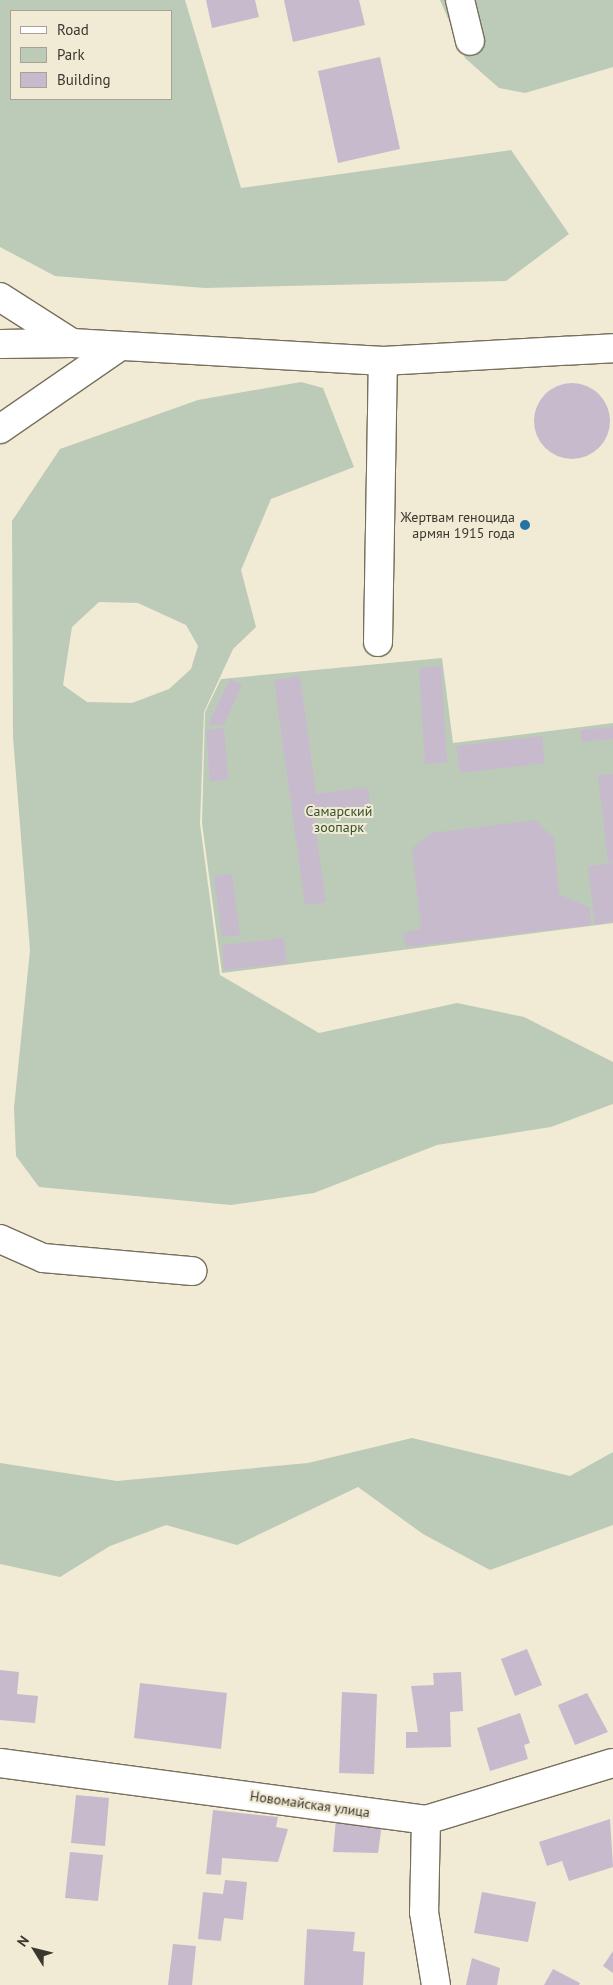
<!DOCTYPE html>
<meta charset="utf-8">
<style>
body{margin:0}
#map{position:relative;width:613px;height:1985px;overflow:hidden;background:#f1ead4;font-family:"PT Sans",sans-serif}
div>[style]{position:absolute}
.green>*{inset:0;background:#bccbb7}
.building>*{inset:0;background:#c7bacd}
.round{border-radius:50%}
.roads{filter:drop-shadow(1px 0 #756f5c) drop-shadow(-1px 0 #756f5c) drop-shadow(0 1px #756f5c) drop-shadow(0 -1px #756f5c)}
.minor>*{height:28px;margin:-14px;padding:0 14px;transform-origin:14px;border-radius:14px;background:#fff}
.dots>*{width:14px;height:14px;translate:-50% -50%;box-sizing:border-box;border:2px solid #f1ead4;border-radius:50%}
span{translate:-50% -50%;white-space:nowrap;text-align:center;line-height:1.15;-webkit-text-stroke:4px #f1ead4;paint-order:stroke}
.poi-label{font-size:14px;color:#3a372f}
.right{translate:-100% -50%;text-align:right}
.park-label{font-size:14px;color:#35522c}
.street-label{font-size:14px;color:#3a372f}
.legend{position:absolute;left:10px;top:10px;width:162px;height:90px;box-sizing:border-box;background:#f1ead4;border:1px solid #a8a292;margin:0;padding:6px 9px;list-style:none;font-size:15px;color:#3a372f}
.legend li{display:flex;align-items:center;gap:10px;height:25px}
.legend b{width:25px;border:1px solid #a8a292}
.north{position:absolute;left:10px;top:1925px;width:50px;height:50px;-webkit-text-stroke:4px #f1ead4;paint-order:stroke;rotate:306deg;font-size:14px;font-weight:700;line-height:20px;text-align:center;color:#3a372f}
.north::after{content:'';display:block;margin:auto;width:18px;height:22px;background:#3a372f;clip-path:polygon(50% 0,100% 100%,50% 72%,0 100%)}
</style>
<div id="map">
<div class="green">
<div style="clip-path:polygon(evenodd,0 0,185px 0,241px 188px,511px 150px,569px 234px,506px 281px,205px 288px,55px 276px,0 247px,0 0,11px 11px,171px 11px,171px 99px,11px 99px,11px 11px)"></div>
<div style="clip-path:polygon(440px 0,613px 0,613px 67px,525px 93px,499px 88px,465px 58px)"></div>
<div style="clip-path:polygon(evenodd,301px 382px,323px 388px,354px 467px,271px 499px,241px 570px,256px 627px,233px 649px,204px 712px,200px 824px,220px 975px,319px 1033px,457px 1003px,524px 1017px,613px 1062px,613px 1104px,551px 1127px,437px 1145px,314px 1193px,231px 1205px,39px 1187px,16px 1156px,14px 1108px,30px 950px,13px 737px,12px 521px,60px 449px,198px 400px,301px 382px,99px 602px,138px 603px,186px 625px,198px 646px,191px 669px,169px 689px,132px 703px,87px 702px,63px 685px,72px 627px,99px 602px)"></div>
<div style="clip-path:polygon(442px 658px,453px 743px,613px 723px,613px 923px,222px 973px,202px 823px,205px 712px,221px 679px)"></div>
<div style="clip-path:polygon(412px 1438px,570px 1476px,613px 1452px,613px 1525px,490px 1570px,423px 1534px,358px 1487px,237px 1545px,166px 1525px,110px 1546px,60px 1577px,0 1564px,0 1463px,117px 1481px,308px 1463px)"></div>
</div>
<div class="building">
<div style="clip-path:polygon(206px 0,255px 0,259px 17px,212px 28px)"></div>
<div style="clip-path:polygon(284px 0,359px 0,365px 25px,293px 42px)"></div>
<div style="clip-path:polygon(380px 57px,400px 149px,338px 163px,318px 71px)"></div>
<div class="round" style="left:534px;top:383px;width:76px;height:76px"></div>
<div style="clip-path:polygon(441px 666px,447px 762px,425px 764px,419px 668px)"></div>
<div style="clip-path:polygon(300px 676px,316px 794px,368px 787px,371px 811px,314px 819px,326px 902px,305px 905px,274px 680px)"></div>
<div style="clip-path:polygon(230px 679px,242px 685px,224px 725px,208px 725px)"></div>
<div style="clip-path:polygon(613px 727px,613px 739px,582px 742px,580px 730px)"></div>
<div style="clip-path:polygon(224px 728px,228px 780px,210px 781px,206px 730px)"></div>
<div style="clip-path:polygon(542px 736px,545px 763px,460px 773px,456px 746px)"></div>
<div style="clip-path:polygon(613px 774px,613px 862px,608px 862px,598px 775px)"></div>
<div style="clip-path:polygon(535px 820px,554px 838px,559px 894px,590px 908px,591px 925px,406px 947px,403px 933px,421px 929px,412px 848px,432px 833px)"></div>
<div style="clip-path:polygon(613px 863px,613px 922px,595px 925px,588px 866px)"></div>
<div style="clip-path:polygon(232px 874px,240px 935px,222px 937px,214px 876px)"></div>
<div style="clip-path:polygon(284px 938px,287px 963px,224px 970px,222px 945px)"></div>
<div style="clip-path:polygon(527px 1649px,542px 1685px,515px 1696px,501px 1659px)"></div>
<div style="clip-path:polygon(0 1670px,19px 1672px,17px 1694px,38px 1696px,35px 1723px,0 1720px)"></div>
<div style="clip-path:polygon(461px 1672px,463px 1711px,450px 1712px,451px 1747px,406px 1748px,406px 1732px,418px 1732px,411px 1686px,434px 1685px,433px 1673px)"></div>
<div style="clip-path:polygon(140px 1683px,227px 1693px,221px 1749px,134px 1738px)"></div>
<div style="clip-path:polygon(342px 1692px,377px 1694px,374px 1774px,339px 1773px)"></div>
<div style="clip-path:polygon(587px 1693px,608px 1732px,575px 1745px,558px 1705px)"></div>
<div style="clip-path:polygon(520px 1713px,530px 1743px,524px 1745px,528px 1759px,490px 1771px,477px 1728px)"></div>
<div style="clip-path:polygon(76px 1795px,109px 1798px,105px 1846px,71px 1843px)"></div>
<div style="clip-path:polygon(213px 1810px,278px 1817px,276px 1827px,288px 1829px,278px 1862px,222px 1858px,221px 1875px,206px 1874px)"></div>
<div style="clip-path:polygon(336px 1819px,382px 1824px,378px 1853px,333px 1852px)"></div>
<div style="clip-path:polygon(610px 1819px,613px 1867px,569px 1881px,562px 1861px,547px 1866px,539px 1842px)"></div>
<div style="clip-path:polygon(70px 1852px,103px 1855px,98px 1901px,65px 1898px)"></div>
<div style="clip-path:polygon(225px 1880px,247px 1882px,243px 1920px,224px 1918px,221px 1941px,198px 1939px,203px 1892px,223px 1894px)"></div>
<div style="clip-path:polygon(482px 1892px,536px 1902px,528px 1942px,474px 1933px)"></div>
<div style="clip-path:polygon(307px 1929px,355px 1932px,353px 1951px,365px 1952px,363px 1985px,304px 1985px)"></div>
<div style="clip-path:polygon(173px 1944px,196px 1946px,192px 1985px,168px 1985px)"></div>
<div style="clip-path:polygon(613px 1951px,613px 1973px,603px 1966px)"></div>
<div style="clip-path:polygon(472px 1958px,500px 1968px,497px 1985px,466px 1985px)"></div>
<div style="clip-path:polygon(553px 1969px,580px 1983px,579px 1985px,544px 1985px)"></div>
</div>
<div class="roads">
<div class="minor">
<div style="left:460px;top:0;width:42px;rotate:76.3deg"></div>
<div style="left:0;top:297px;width:85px;rotate:32.6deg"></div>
<div style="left:0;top:344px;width:72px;rotate:-0.8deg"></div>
<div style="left:72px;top:343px;width:312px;rotate:3.3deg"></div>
<div style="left:383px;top:361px;width:230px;rotate:-3.2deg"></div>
<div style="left:0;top:429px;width:145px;rotate:-34.6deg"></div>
<div style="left:378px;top:642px;width:281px;rotate:-89deg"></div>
<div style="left:0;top:1239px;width:47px;rotate:23.8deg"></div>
<div style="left:43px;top:1258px;width:150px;rotate:5deg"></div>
<div style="left:0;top:1763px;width:430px;rotate:7.6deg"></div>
<div style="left:426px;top:1820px;width:195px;rotate:-17deg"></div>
<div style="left:426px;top:1820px;width:92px;rotate:91.2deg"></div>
<div style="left:424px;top:1912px;width:74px;rotate:80.7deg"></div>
</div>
</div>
<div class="dots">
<div style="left:525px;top:525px;background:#2672a5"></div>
</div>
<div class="poi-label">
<span class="right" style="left:515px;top:525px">Жертвам геноцида<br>армян 1915 года</span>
</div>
<div class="park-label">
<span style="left:339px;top:819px">Самарский<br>зоопарк</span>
</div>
<div class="street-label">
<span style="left:310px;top:1804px;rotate:8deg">Новомайская улица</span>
</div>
<ul class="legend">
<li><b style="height:6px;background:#fff"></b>Road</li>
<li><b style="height:14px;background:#bccbb7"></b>Park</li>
<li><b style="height:14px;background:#c7bacd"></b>Building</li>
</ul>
<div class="north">N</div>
</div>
